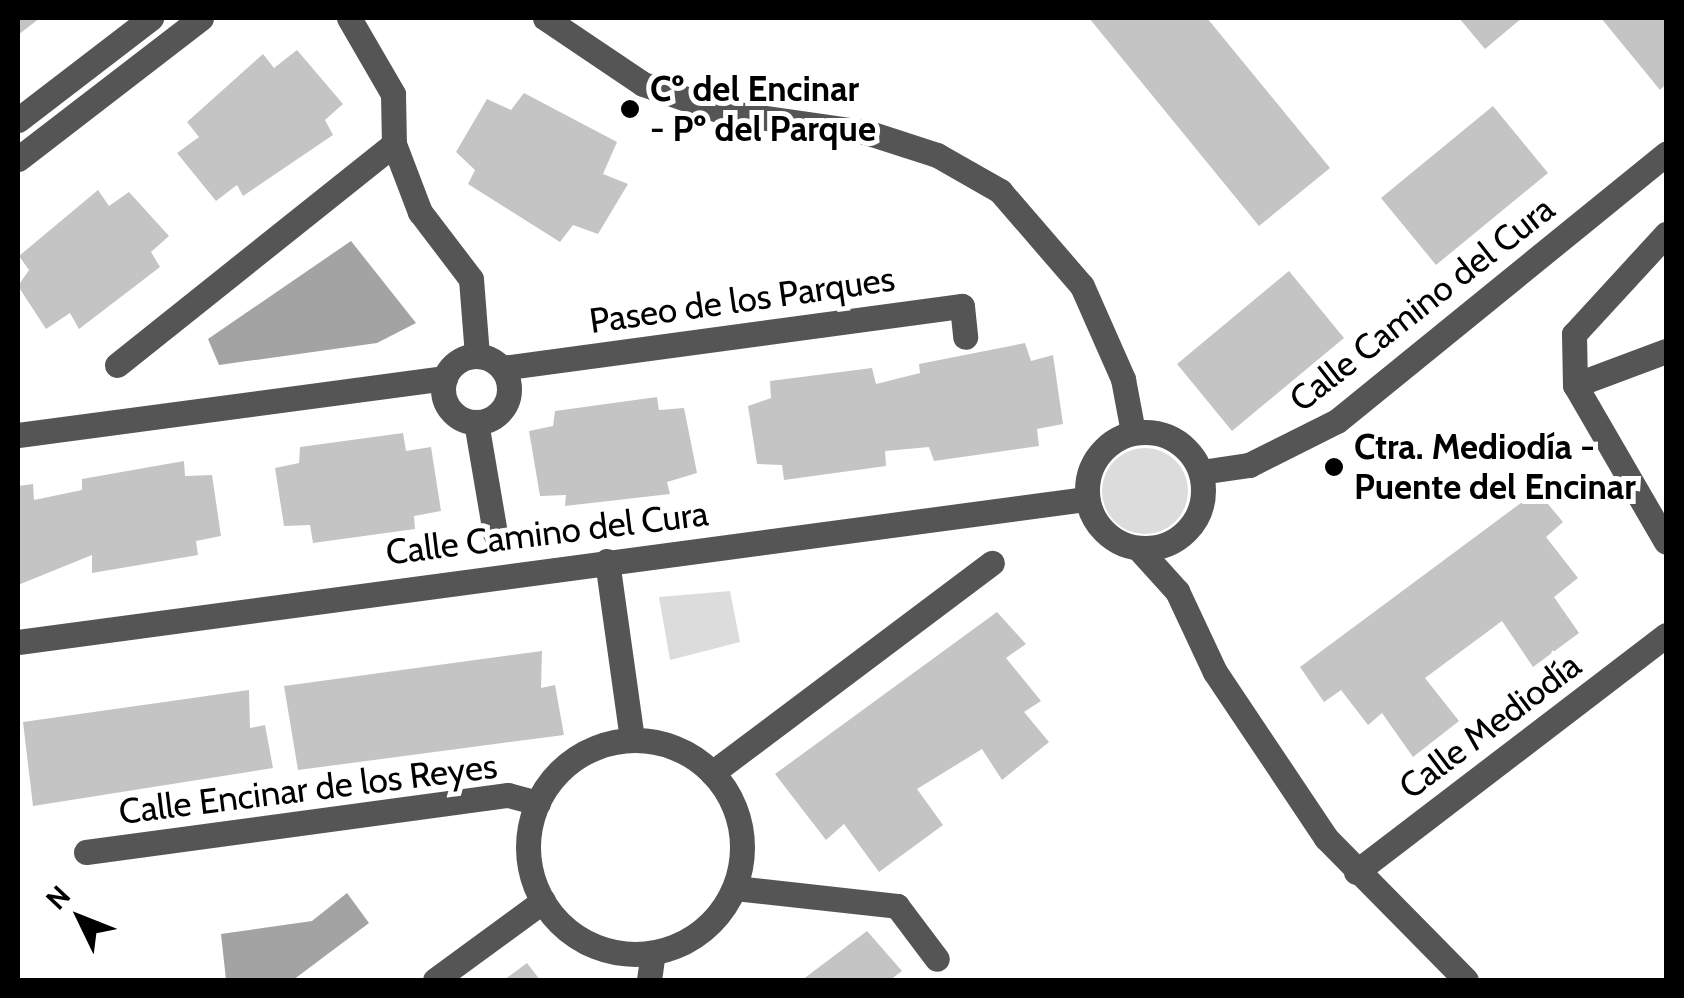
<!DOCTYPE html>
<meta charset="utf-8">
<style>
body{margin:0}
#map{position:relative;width:1684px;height:998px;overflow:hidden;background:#fff;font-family:Cabin,sans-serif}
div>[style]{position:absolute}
.green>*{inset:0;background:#dcdcdc}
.round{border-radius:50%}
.water>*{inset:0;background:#a3a3a3}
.building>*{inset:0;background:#c4c4c4}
.minor>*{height:25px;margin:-12.5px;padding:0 12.5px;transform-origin:12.5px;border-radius:12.5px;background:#555}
.minor>.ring{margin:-12.5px;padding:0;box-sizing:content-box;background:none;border:25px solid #555;border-radius:50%}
.dots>*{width:28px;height:28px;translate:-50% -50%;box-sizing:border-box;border:5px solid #fff;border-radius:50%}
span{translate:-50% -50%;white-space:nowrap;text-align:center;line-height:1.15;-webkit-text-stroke:10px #fff;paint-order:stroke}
.poi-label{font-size:35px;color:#000;font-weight:700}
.left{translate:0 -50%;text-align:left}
.street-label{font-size:35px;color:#000}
.frame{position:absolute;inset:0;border:20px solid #000;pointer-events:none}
.north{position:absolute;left:30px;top:868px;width:100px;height:100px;-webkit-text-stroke:8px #fff;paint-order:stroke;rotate:313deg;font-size:28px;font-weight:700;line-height:40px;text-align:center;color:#000}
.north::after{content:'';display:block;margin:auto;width:35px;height:45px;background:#000;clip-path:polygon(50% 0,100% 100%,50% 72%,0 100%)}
</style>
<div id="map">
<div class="green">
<div class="round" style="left:1102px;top:448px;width:86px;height:86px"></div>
<div style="clip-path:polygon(730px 591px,740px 642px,670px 660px,659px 597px)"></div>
</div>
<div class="water">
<div style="clip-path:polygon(351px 241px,416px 323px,377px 343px,219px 365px,208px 339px)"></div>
<div style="clip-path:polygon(347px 893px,369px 923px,293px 980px,226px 980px,221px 934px,312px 921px)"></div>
</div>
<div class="building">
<div style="clip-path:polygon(18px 18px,40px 18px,18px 35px)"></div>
<div style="clip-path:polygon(1089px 18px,1207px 18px,1330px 168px,1259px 226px)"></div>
<div style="clip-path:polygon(1459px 18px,1522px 18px,1485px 49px)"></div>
<div style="clip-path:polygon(1601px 18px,1666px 18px,1666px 84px,1660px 90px)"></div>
<div style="clip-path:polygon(297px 50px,343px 104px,325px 120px,333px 135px,243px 196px,237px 185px,216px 201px,177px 153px,199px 137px,187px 122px,263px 54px,274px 68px)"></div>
<div style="clip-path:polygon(524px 93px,617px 142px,603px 174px,628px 184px,598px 234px,573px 225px,560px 242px,468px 184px,475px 170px,456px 152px,487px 99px,511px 110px)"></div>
<div style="clip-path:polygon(1493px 106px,1548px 173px,1436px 265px,1381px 198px)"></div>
<div style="clip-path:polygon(98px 190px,109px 206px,129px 192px,169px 236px,151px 252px,160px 267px,79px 329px,70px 313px,46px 329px,18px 286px,29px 270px,19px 256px)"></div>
<div style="clip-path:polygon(1289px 271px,1344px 338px,1232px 431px,1177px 364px)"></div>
<div style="clip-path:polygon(1025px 343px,1031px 361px,1053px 355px,1063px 424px,1037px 429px,1039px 446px,934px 461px,929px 447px,885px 451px,886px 466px,784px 480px,782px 465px,757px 464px,748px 406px,771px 398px,770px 381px,872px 368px,876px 384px,920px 373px,919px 364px)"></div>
<div style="clip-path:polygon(657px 397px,659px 410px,684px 408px,697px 473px,667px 482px,670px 494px,565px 506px,566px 495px,540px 496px,529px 431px,553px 426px,555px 411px)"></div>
<div style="clip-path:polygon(403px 433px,406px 451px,431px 447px,441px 511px,414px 516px,415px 529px,313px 543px,310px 525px,284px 526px,275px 468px,299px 463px,300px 447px)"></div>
<div style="clip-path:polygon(184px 461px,185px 476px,212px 475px,221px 536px,196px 541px,198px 555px,92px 573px,92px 555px,18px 585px,18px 486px,33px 484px,34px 500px,82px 490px,82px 479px)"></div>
<div style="clip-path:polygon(1537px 491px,1563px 522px,1546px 537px,1578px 578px,1554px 597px,1579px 633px,1533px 667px,1502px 621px,1425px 678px,1459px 721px,1413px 757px,1382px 713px,1368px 725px,1341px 690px,1324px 702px,1300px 667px)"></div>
<div style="clip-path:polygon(997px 612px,1026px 644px,1006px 658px,1041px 701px,1024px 712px,1049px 742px,1002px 780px,982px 749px,917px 789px,943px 825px,879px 872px,844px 824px,826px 840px,775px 774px)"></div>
<div style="clip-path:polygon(542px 651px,541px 688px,555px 685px,564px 735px,298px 770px,284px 686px)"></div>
<div style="clip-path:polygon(249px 690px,250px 728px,265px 725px,273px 768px,33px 806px,23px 722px)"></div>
<div style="clip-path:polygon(867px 931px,902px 971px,890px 980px,802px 980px)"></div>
<div style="clip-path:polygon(527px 963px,540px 980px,504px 980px)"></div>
</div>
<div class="minor">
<div style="left:349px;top:18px;width:88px;rotate:59.9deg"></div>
<div style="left:393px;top:94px;width:50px;rotate:88.9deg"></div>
<div style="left:394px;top:144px;width:73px;rotate:69.1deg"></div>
<div style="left:420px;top:212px;width:84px;rotate:52.7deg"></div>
<div style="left:471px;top:279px;width:77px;rotate:85.5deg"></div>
<div style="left:545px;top:18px;width:118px;rotate:34deg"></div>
<div style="left:643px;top:84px;width:86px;rotate:19.1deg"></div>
<div style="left:724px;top:112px;width:147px;rotate:8.2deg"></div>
<div style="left:869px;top:133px;width:71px;rotate:17.9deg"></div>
<div style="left:937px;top:155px;width:73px;rotate:29.7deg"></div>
<div style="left:1000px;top:191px;width:125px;rotate:49.2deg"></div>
<div style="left:1082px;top:286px;width:102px;rotate:66.2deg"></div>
<div style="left:1123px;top:379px;width:54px;rotate:79.3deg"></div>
<div style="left:18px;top:120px;width:168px;rotate:-37.5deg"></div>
<div style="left:18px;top:159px;width:231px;rotate:-37.6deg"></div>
<div style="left:1666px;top:234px;width:136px;rotate:132.6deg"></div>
<div style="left:1574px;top:334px;width:51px;rotate:88.9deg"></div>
<div style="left:1575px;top:385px;width:181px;rotate:59.9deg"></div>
<div class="ring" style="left:443px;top:356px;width:41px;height:41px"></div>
<div style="left:117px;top:365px;width:354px;rotate:-38.6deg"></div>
<div style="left:502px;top:368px;width:464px;rotate:-7.7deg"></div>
<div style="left:962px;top:306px;width:31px;rotate:84deg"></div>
<div style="left:1575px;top:385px;width:97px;rotate:-20.5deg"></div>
<div style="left:476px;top:422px;width:113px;rotate:80.3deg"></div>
<div class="ring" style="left:1087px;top:432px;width:91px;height:91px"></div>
<div style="left:18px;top:435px;width:431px;rotate:-7.6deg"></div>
<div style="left:1201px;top:472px;width:49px;rotate:-8.3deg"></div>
<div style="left:1249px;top:465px;width:98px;rotate:-26.6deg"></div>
<div style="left:1337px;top:421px;width:424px;rotate:-39.1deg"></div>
<div style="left:1139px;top:549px;width:57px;rotate:47.9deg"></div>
<div style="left:1177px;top:591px;width:89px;rotate:64.9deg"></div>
<div style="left:1215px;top:672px;width:200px;rotate:56.2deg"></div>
<div style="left:1326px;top:838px;width:199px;rotate:45.4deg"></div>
<div style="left:607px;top:561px;width:180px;rotate:82deg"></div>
<div style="left:18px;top:642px;width:1078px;rotate:-7.63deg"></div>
<div class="ring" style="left:528px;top:740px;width:189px;height:189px"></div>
<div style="left:712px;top:773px;width:350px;rotate:-36.9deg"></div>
<div style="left:86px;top:852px;width:426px;rotate:-7.7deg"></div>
<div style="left:508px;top:795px;width:31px;rotate:15deg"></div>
<div style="left:1356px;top:872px;width:390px;rotate:-37.4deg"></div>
<div style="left:735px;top:888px;width:163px;rotate:6.3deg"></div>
<div style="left:897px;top:906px;width:66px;rotate:53deg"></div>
<div style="left:435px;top:980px;width:134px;rotate:-36.2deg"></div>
<div style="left:649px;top:980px;width:27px;rotate:-82deg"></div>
</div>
<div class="dots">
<div style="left:630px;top:109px;background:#000"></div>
<div style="left:1334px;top:467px;background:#000"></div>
</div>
<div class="poi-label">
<span class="left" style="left:650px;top:109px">Cº del Encinar<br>- Pº del Parque</span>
<span class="left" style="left:1354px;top:467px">Ctra. Mediodía -<br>Puente del Encinar</span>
</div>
<div class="street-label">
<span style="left:742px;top:300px;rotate:-8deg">Paseo de los Parques</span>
<span style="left:1422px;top:304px;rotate:-38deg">Calle Camino del Cura</span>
<span style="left:547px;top:533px;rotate:-7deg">Calle Camino del Cura</span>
<span style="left:1490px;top:726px;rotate:-37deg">Calle Mediodía</span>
<span style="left:308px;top:789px;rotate:-7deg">Calle Encinar de los Reyes</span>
</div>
<div class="frame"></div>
<div class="north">N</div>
</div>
